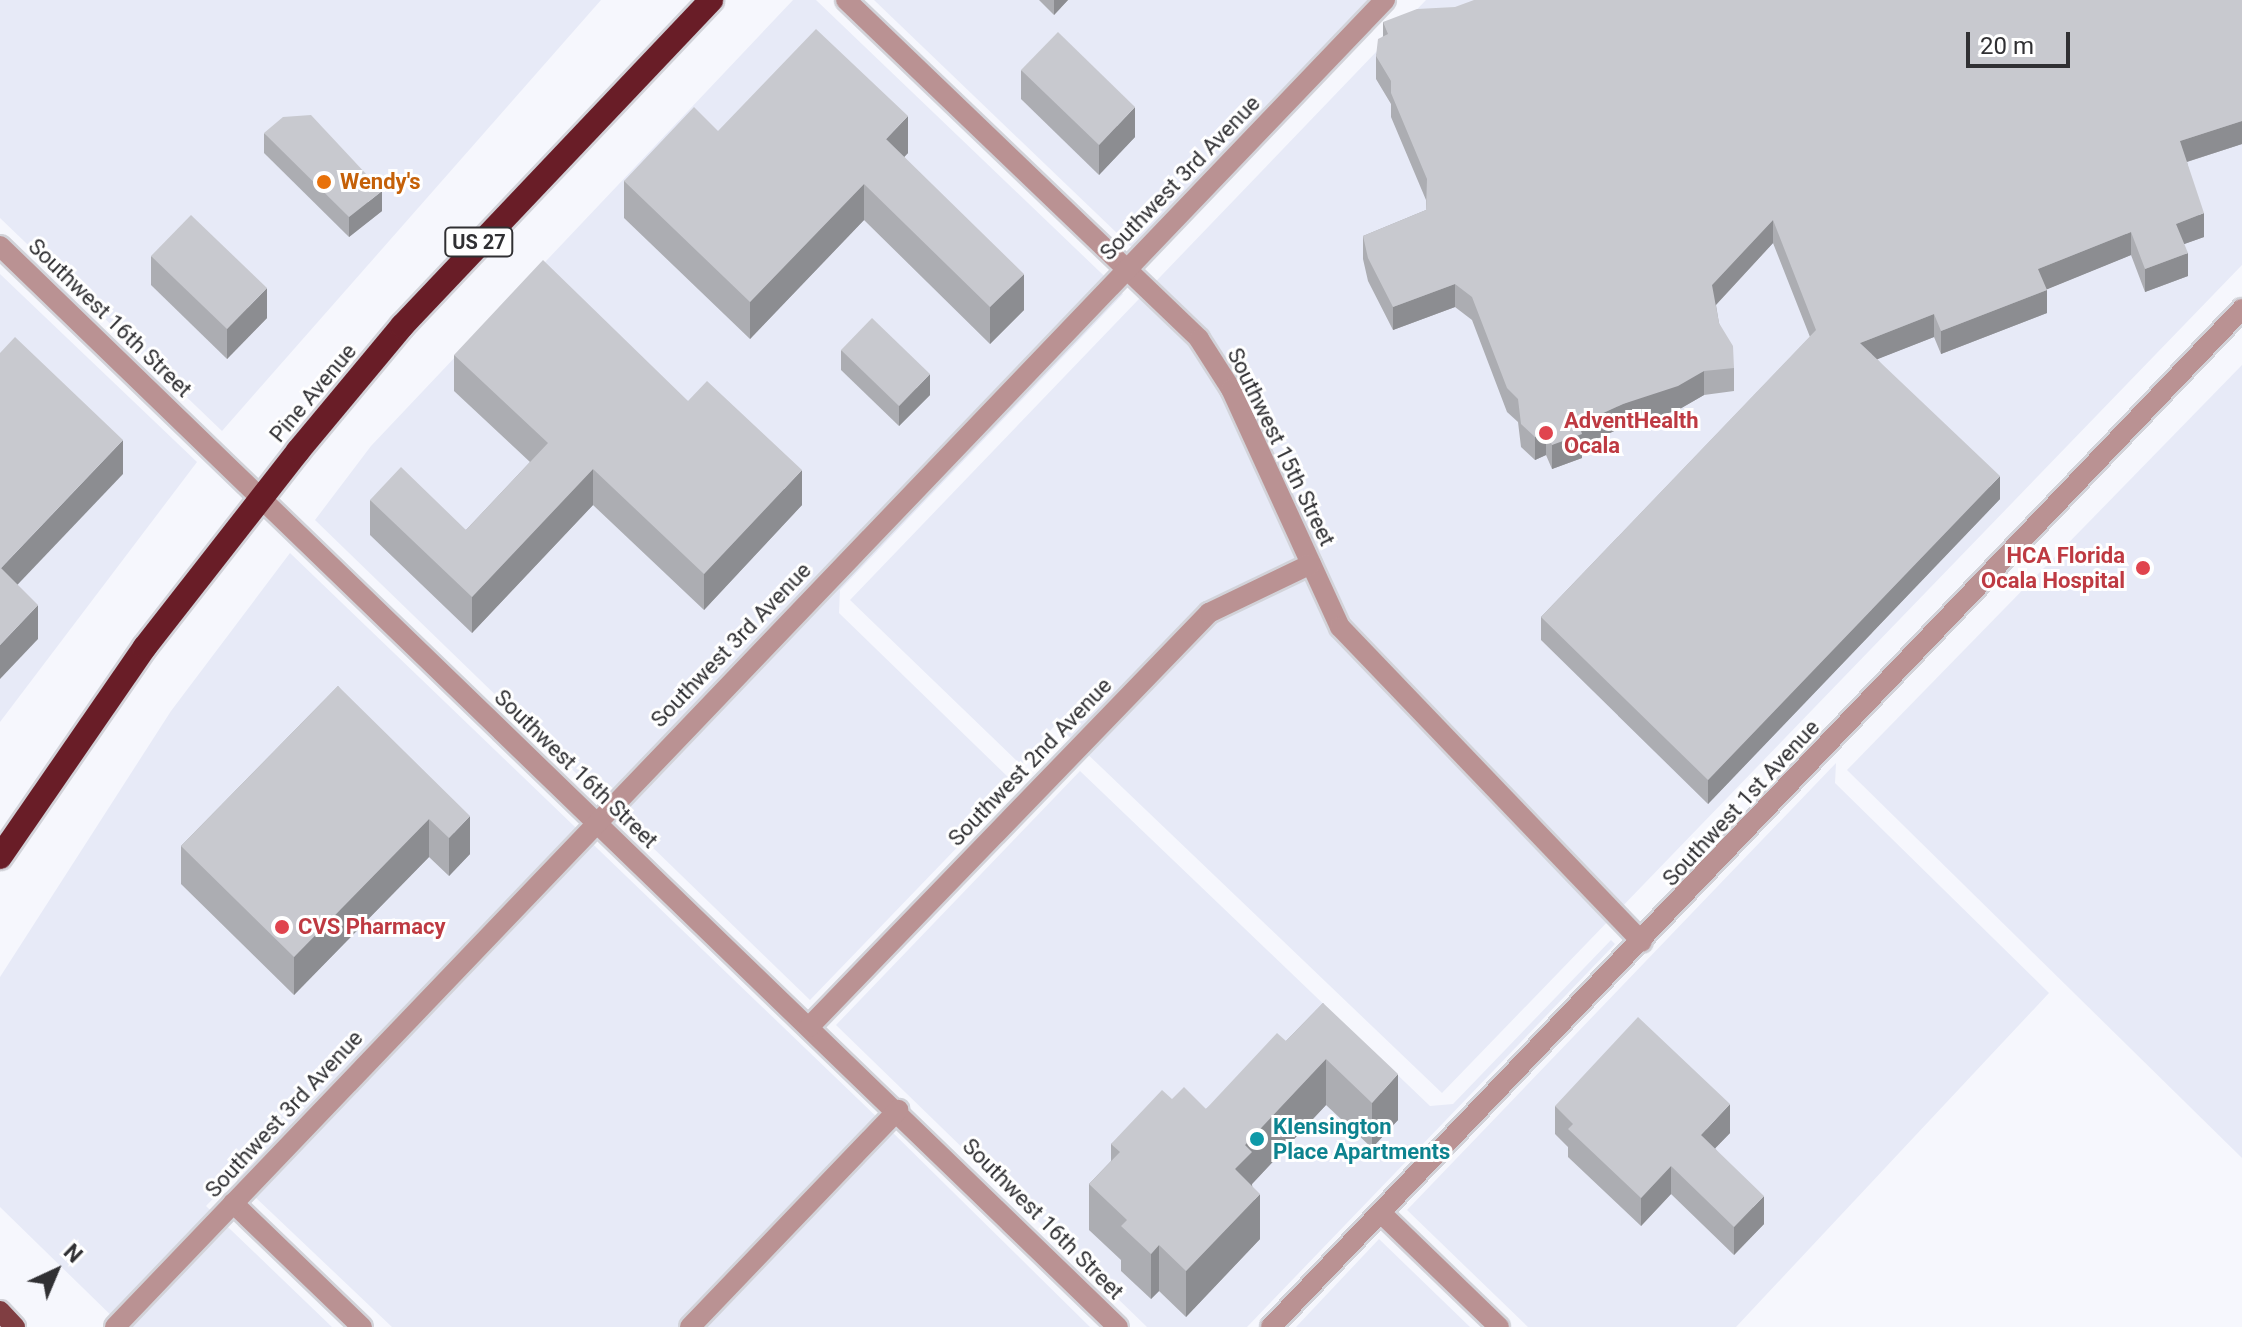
<!DOCTYPE html>
<style>
body{margin:0}
#map{position:relative;width:2242px;height:1327px;overflow:hidden;background:#f6f7fd;font-family:Roboto,sans-serif}
div>[style]{position:absolute}
.built>*{inset:0;background:#e7eaf7}
.roads{filter:drop-shadow(2px 0 #d2d3d9) drop-shadow(-2px 0 #d2d3d9) drop-shadow(0 2px #d2d3d9) drop-shadow(0 -2px #d2d3d9)}
.minor>*{height:20px;margin:-10px;padding:0 10px;transform-origin:10px;border-radius:10px;background:#ba9293}
.major>*{height:20px;margin:-10px;padding:0 10px;transform-origin:10px;border-radius:10px;background:#803e42}
.highway>*{height:24px;margin:-12px;padding:0 12px;transform-origin:12px;border-radius:12px;background:#691d27}
.wall>*{inset:0;background:#acadb2}
.shaded-wall>*{inset:0;background:#8c8d91}
.building>*{inset:0;background:#c8c9cf}
.dots>*{width:22px;height:22px;translate:-50% -50%;box-sizing:border-box;border:4px solid #fff;border-radius:50%}
span{translate:-50% -50%;white-space:nowrap;text-align:center;line-height:1.15;-webkit-text-stroke:6px #fff;paint-order:stroke}
.shield-label span{padding:2px 6px;background:#fff;border:2px solid;border-radius:6px;-webkit-text-stroke-width:0}
.shield-label{font-size:20px;color:#303033;font-weight:700}
.street-label{font-size:22px;color:#303033}
.food-label{font-size:22px;color:#c56008;font-weight:700}
.left{translate:0 -50%;text-align:left}
.health-label{font-size:22px;color:#be3a42;font-weight:700}
.right{translate:-100% -50%;text-align:right}
.culture-label{font-size:22px;color:#0d838f;font-weight:700}
.north{position:absolute;left:16px;top:1231px;width:80px;height:80px;-webkit-text-stroke:6px #fff;paint-order:stroke;rotate:44deg;font-size:22px;font-weight:700;line-height:32px;text-align:center;color:#303033}
.north::after{content:'';display:block;margin:auto;width:28px;height:36px;background:#303033;clip-path:polygon(50% 0,100% 100%,50% 72%,0 100%)}
.scale{position:absolute;left:1966px;top:32px;width:104px;height:36px;box-sizing:border-box;border:4px solid #303033;border-top:0;padding-left:10px;font-size:24px;line-height:28px;white-space:nowrap;color:#303033;-webkit-text-stroke:6px #fff;paint-order:stroke}
</style>
<div id="map">
<div class="built">
<div style="clip-path:polygon(0 0,601px 0,222px 431px,0 218px)"></div>
<div style="clip-path:polygon(793px 0,816px 0,1123px 294px,840px 590px,839px 613px,1009px 778px,1026px 776px,810px 1000px,315px 520px,371px 446px)"></div>
<div style="clip-path:polygon(874px 0,1397px 0,1144px 259px)"></div>
<div style="clip-path:polygon(1426px 0,2242px 0,2242px 265px,1442px 1093px,1056px 724px,1021px 765px,850px 600px)"></div>
<div style="clip-path:polygon(0 274px,197px 462px,0 722px)"></div>
<div style="clip-path:polygon(2242px 365px,2242px 1158px,1847px 770px)"></div>
<div style="clip-path:polygon(290px 553px,884px 1124px,1090px 1327px,392px 1327px,234px 1177px,206px 1206px,332px 1327px,123px 1327px,0 1207px,0 977px,171px 711px)"></div>
<div style="clip-path:polygon(1836px 763px,1835px 783px,2049px 993px,1736px 1327px,1528px 1327px,1407px 1210px)"></div>
<div style="clip-path:polygon(1080px 771px,1430px 1106px,1453px 1104px,1611px 940px,1615px 944px,1247px 1327px,1147px 1327px,836px 1025px)"></div>
<div style="clip-path:polygon(1379px 1239px,1470px 1327px,1296px 1327px)"></div>
</div>
<div class="roads">
<div class="minor">
<div style="left:846px;top:0;width:489px;rotate:43.8deg"></div>
<div style="left:1199px;top:339px;width:59px;rotate:57.4deg"></div>
<div style="left:1231px;top:389px;width:262px;rotate:65.4deg"></div>
<div style="left:1340px;top:627px;width:436px;rotate:46.2deg"></div>
<div style="left:0;top:246px;width:1555px;rotate:44.04deg"></div>
<div style="left:809px;top:1027px;width:576px;rotate:-45.99deg"></div>
<div style="left:1209px;top:613px;width:113px;rotate:-25.7deg"></div>
<div style="left:233px;top:1203px;width:179px;rotate:43.9deg"></div>
<div style="left:1381px;top:1213px;width:164px;rotate:44deg"></div>
<div style="left:115px;top:1327px;width:1837px;rotate:-46.26deg"></div>
<div style="left:690px;top:1327px;width:301px;rotate:-46.2deg"></div>
<div style="left:1271px;top:1327px;width:1407px;rotate:-46.35deg"></div>
</div>
<div class="major">
<div style="left:0;top:1311px;width:22px;rotate:47deg"></div>
</div>
<div class="highway">
<div style="left:0;top:857px;width:255px;rotate:-55.4deg"></div>
<div style="left:145px;top:647px;width:249px;rotate:-52deg"></div>
<div style="left:298px;top:451px;width:163px;rotate:-50.2deg"></div>
<div style="left:402px;top:326px;width:449px;rotate:-46.5deg"></div>
</div>
</div>
<div class="wall">
<div style="clip-path:polygon(1039px 0,1068px 0,1054px 15px)"></div>
<div style="clip-path:polygon(2242px 0,2242px 144px,2187px 162px,2204px 237px,2184px 244px,2188px 276px,2145px 292px,2131px 255px,2047px 289px,2047px 313px,1941px 354px,1934px 337px,1877px 359px,2000px 499px,1708px 804px,1541px 640px,1541px 617px,1810px 337px,1773px 243px,1716px 305px,1719px 323px,1734px 368px,1734px 391px,1704px 395px,1678px 410px,1623px 427px,1582px 446px,1582px 458px,1552px 469px,1546px 455px,1535px 460px,1521px 447px,1518px 422px,1507px 412px,1472px 320px,1455px 307px,1393px 330px,1368px 281px,1363px 259px,1363px 236px,1426px 210px,1426px 200px,1391px 117px,1391px 104px,1376px 79px,1376px 56px,1383px 36px,1383px 22px)"></div>
<div style="clip-path:polygon(1021px 70px,1135px 137px,1099px 175px,1021px 99px)"></div>
<div style="clip-path:polygon(718px 131px,908px 153px,904px 157px,1024px 310px,990px 344px,864px 220px,750px 339px,624px 218px,624px 181px)"></div>
<div style="clip-path:polygon(264px 133px,382px 211px,349px 237px,264px 153px)"></div>
<div style="clip-path:polygon(151px 256px,267px 318px,227px 359px,151px 285px)"></div>
<div style="clip-path:polygon(841px 350px,930px 395px,899px 426px,841px 370px)"></div>
<div style="clip-path:polygon(454px 355px,688px 401px,802px 505px,704px 610px,593px 505px,472px 633px,370px 535px,370px 500px,466px 530px,530px 462px,454px 391px)"></div>
<div style="clip-path:polygon(338px 686px,470px 854px,449px 876px,429px 857px,294px 995px,181px 884px,181px 846px)"></div>
<div style="clip-path:polygon(1323px 1003px,1398px 1120px,1372px 1148px,1326px 1105px,1252px 1184px,1260px 1239px,1186px 1317px,1159px 1291px,1151px 1299px,1121px 1271px,1121px 1260px,1089px 1230px,1089px 1184px,1111px 1161px,1111px 1144px,1172px 1099px,1206px 1109px,1286px 1041px)"></div>
<div style="clip-path:polygon(1555px 1106px,1730px 1133px,1715px 1148px,1764px 1224px,1734px 1255px,1671px 1194px,1641px 1226px,1568px 1157px,1568px 1147px,1555px 1134px)"></div>
</div>
<div class="shaded-wall">
<div style="clip-path:polygon(1054px 0,1068px 0,1054px 15px)"></div>
<div style="clip-path:polygon(1135px 107px,1135px 137px,1099px 175px,1099px 145px)"></div>
<div style="clip-path:polygon(908px 116px,908px 153px,886px 176px,886px 139px)"></div>
<div style="clip-path:polygon(2242px 121px,2242px 144px,2180px 164px,2180px 141px)"></div>
<div style="clip-path:polygon(864px 184px,864px 220px,750px 339px,750px 302px)"></div>
<div style="clip-path:polygon(382px 191px,382px 211px,349px 237px,349px 217px)"></div>
<div style="clip-path:polygon(2204px 213px,2204px 237px,2176px 247px,2176px 224px)"></div>
<div style="clip-path:polygon(1773px 220px,1773px 243px,1712px 309px,1712px 285px)"></div>
<div style="clip-path:polygon(2131px 232px,2131px 255px,2038px 293px,2038px 269px)"></div>
<div style="clip-path:polygon(2188px 253px,2188px 276px,2145px 292px,2145px 269px)"></div>
<div style="clip-path:polygon(1024px 274px,1024px 310px,990px 344px,990px 307px)"></div>
<div style="clip-path:polygon(1455px 284px,1455px 307px,1393px 330px,1393px 307px)"></div>
<div style="clip-path:polygon(267px 288px,267px 318px,227px 359px,227px 329px)"></div>
<div style="clip-path:polygon(2047px 290px,2047px 313px,1941px 354px,1941px 331px)"></div>
<div style="clip-path:polygon(1934px 314px,1934px 337px,1860px 366px,1860px 343px)"></div>
<div style="clip-path:polygon(1704px 371px,1704px 395px,1678px 410px,1623px 427px,1582px 446px,1582px 458px,1552px 469px,1552px 445px,1579px 424px,1623px 404px)"></div>
<div style="clip-path:polygon(930px 374px,930px 395px,899px 426px,899px 406px)"></div>
<div style="clip-path:polygon(1546px 432px,1546px 455px,1535px 460px,1535px 437px)"></div>
<div style="clip-path:polygon(123px 440px,123px 474px,1px 602px,1px 568px)"></div>
<div style="clip-path:polygon(593px 469px,593px 505px,472px 633px,472px 597px)"></div>
<div style="clip-path:polygon(802px 470px,802px 505px,704px 610px,704px 574px)"></div>
<div style="clip-path:polygon(2000px 476px,2000px 499px,1708px 804px,1708px 780px)"></div>
<div style="clip-path:polygon(38px 605px,38px 639px,0 679px,0 645px)"></div>
<div style="clip-path:polygon(470px 816px,470px 854px,449px 876px,449px 838px)"></div>
<div style="clip-path:polygon(429px 819px,429px 857px,294px 995px,294px 957px)"></div>
<div style="clip-path:polygon(1326px 1059px,1326px 1105px,1252px 1184px,1252px 1198px,1235px 1169px,1245px 1145px)"></div>
<div style="clip-path:polygon(1398px 1074px,1398px 1120px,1372px 1148px,1372px 1103px)"></div>
<div style="clip-path:polygon(1730px 1104px,1730px 1133px,1701px 1163px,1701px 1135px)"></div>
<div style="clip-path:polygon(1671px 1166px,1671px 1194px,1641px 1226px,1641px 1198px)"></div>
<div style="clip-path:polygon(1260px 1194px,1260px 1239px,1186px 1317px,1186px 1271px)"></div>
<div style="clip-path:polygon(1764px 1196px,1764px 1224px,1734px 1255px,1734px 1227px)"></div>
<div style="clip-path:polygon(1159px 1245px,1159px 1291px,1151px 1299px,1151px 1254px)"></div>
</div>
<div class="building">
<div style="clip-path:polygon(1474px 0,2242px 0,2242px 121px,2180px 141px,2204px 213px,2176px 224px,2188px 253px,2145px 269px,2131px 232px,2038px 269px,2047px 290px,1941px 331px,1934px 314px,1860px 343px,2000px 476px,1708px 780px,1541px 617px,1816px 330px,1773px 220px,1712px 285px,1719px 323px,1733px 346px,1734px 368px,1704px 371px,1678px 386px,1623px 404px,1579px 424px,1582px 434px,1552px 445px,1546px 432px,1535px 437px,1521px 424px,1518px 399px,1507px 388px,1472px 297px,1455px 284px,1393px 307px,1368px 258px,1363px 236px,1426px 210px,1427px 179px,1391px 93px,1391px 81px,1376px 56px,1378px 39px,1388px 34px,1383px 22px,1417px 9px,1455px 7px)"></div>
<div style="clip-path:polygon(816px 29px,908px 116px,886px 139px,1024px 274px,990px 307px,864px 184px,750px 302px,624px 181px,694px 107px,718px 131px)"></div>
<div style="clip-path:polygon(1058px 32px,1135px 107px,1099px 145px,1021px 70px)"></div>
<div style="clip-path:polygon(311px 115px,382px 191px,349px 217px,264px 133px,283px 117px)"></div>
<div style="clip-path:polygon(191px 215px,267px 288px,227px 329px,151px 256px)"></div>
<div style="clip-path:polygon(543px 260px,688px 401px,707px 381px,802px 470px,704px 574px,593px 469px,472px 597px,370px 500px,401px 467px,466px 530px,548px 443px,454px 355px)"></div>
<div style="clip-path:polygon(872px 318px,930px 374px,899px 406px,841px 350px)"></div>
<div style="clip-path:polygon(15px 337px,123px 440px,1px 568px,38px 605px,0 645px,0 353px)"></div>
<div style="clip-path:polygon(338px 686px,470px 816px,449px 838px,429px 819px,294px 957px,181px 846px)"></div>
<div style="clip-path:polygon(1323px 1003px,1398px 1074px,1372px 1103px,1326px 1059px,1245px 1145px,1252px 1152px,1235px 1169px,1260px 1194px,1186px 1271px,1159px 1245px,1151px 1254px,1121px 1226px,1127px 1220px,1089px 1184px,1120px 1152px,1111px 1144px,1162px 1090px,1172px 1099px,1184px 1087px,1206px 1109px,1277px 1033px,1286px 1041px)"></div>
<div style="clip-path:polygon(1638px 1017px,1730px 1104px,1701px 1135px,1764px 1196px,1734px 1227px,1671px 1166px,1641px 1198px,1568px 1129px,1573px 1124px,1555px 1106px)"></div>
</div>
<div class="dots">
<div style="left:324px;top:182px;background:#e8710a"></div>
<div style="left:1546px;top:433px;background:#e0444e"></div>
<div style="left:2143px;top:568px;background:#e0444e"></div>
<div style="left:282px;top:927px;background:#e0444e"></div>
<div style="left:1257px;top:1139px;background:#0f9aa8"></div>
</div>
<div class="shield-label">
<span style="left:479px;top:242px">US 27</span>
</div>
<div class="street-label">
<span style="left:1180px;top:178px;rotate:-46deg">Southwest 3rd Avenue</span>
<span style="left:110px;top:318px;rotate:44deg">Southwest 16th Street</span>
<span style="left:313px;top:393px;rotate:-50deg">Pine Avenue</span>
<span style="left:1281px;top:447px;rotate:64deg">Southwest 15th Street</span>
<span style="left:731px;top:645px;rotate:-46deg">Southwest 3rd Avenue</span>
<span style="left:1030px;top:762px;rotate:-46deg">Southwest 2nd Avenue</span>
<span style="left:576px;top:769px;rotate:44deg">Southwest 16th Street</span>
<span style="left:1741px;top:803px;rotate:-47deg">Southwest 1st Avenue</span>
<span style="left:284px;top:1114px;rotate:-47deg">Southwest 3rd Avenue</span>
<span style="left:1043px;top:1219px;rotate:45deg">Southwest 16th Street</span>
</div>
<div class="food-label">
<span class="left" style="left:340px;top:182px">Wendy's</span>
</div>
<div class="health-label">
<span class="left" style="left:1564px;top:433px">AdventHealth<br>Ocala</span>
<span class="right" style="left:2125px;top:568px">HCA Florida<br>Ocala Hospital</span>
<span class="left" style="left:298px;top:927px">CVS Pharmacy</span>
</div>
<div class="culture-label">
<span class="left" style="left:1273px;top:1139px">KIensington<br>Place Apartments</span>
</div>
<div class="north">N</div>
<div class="scale">20 m</div>
</div>
